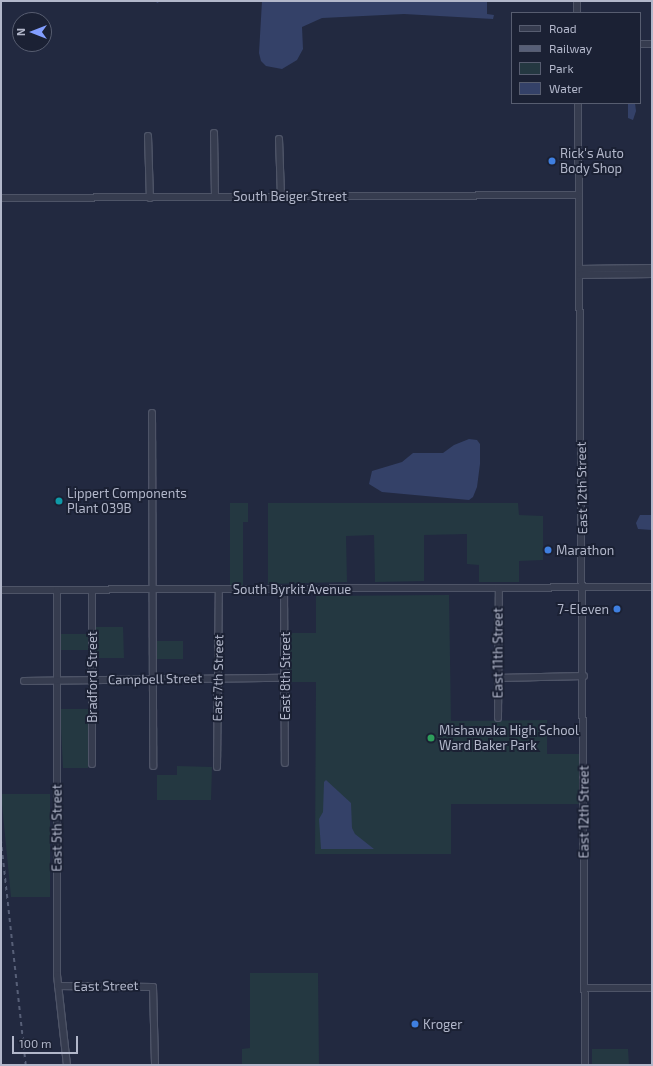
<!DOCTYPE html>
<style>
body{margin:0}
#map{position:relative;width:653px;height:1066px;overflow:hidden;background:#222940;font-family:"Exo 2",sans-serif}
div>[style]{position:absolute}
.green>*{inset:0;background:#243841}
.water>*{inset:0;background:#344168}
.stream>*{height:1.5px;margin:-0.75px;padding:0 0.75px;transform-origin:0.75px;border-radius:0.75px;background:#344168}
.roads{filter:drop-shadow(1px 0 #4e5467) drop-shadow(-1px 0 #4e5467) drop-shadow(0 1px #4e5467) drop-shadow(0 -1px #4e5467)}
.minor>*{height:6px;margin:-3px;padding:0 3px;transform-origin:3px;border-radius:3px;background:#363c4f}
.rail>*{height:1.5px;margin-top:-0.75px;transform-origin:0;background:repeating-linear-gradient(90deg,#575f77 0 4px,transparent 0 8px)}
.dots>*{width:11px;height:11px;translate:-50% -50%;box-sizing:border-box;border:2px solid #1b2134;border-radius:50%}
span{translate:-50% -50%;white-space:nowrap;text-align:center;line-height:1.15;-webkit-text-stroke:4px #1b2134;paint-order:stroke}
.poi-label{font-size:13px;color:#b2b7ca}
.left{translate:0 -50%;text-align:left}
.right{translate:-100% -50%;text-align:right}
.street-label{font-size:13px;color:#b2b7ca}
.frame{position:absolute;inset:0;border:2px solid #b2b7ca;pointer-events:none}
.legend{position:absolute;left:511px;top:12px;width:130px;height:92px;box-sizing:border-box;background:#1b2134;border:1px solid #575d70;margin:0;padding:5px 7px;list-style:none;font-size:12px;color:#b2b7ca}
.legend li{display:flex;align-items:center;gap:8px;height:20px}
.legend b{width:20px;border:1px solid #575d70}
.north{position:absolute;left:12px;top:12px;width:40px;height:40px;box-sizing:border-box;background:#1b2134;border:1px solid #575d70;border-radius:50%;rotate:270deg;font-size:11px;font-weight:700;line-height:16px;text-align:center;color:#b2b7ca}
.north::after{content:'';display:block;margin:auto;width:14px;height:18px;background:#829eff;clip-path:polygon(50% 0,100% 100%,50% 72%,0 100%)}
.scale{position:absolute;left:12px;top:1036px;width:66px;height:18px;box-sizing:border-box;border:2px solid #b2b7ca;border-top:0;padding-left:5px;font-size:12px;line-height:14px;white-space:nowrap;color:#b2b7ca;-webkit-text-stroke:3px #1b2134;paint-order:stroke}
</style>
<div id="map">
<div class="green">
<div style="clip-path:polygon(230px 503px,248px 503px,248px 522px,243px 522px,243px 585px,230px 585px)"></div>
<div style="clip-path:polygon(268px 503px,518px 503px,519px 515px,543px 516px,543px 560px,519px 561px,519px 582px,479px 582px,479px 565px,467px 564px,467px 534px,424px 535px,424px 581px,375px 582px,374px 535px,346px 536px,347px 582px,268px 584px)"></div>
<div style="clip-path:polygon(449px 595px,451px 721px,547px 720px,547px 754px,580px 754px,580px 804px,451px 804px,451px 854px,315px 854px,316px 682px,288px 682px,288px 633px,316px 633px,316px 596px)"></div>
<div style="clip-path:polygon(94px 627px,123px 627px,124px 658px,94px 658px)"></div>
<div style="clip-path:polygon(60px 634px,88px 634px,88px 650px,61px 650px)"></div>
<div style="clip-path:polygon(157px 641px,183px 641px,183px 659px,157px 659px)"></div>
<div style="clip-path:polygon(60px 709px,88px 709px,88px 768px,63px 768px)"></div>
<div style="clip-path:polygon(177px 766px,212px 767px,211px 800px,157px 800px,157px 775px,177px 775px)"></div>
<div style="clip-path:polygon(1px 794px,50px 794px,50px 897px,11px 897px)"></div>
<div style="clip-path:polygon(250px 973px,318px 973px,319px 1065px,242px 1065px,242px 1049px,250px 1048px)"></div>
<div style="clip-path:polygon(592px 1049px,628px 1049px,629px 1065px,592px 1065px)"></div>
</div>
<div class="water">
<div style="clip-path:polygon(262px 1px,487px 1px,487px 14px,494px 15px,493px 19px,404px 14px,322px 18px,302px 27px,303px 49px,297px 60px,282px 69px,266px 66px,261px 61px,259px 53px)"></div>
<div style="clip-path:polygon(628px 103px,635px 103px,636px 111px,633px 120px,628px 118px)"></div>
<div style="clip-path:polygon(469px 439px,477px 440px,480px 444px,480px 464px,477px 487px,473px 497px,469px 500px,382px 492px,369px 484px,372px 471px,402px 462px,413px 453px,443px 453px,454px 445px)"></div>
<div style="clip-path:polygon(640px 515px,652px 515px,652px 530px,638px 529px,636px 523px)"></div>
<div style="clip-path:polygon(326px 780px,351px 803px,352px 828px,355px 834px,374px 849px,321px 849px,319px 819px,323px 812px,324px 782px)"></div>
</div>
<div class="stream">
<div style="left:158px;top:1px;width:1px;rotate:90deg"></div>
</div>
<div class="roads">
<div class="minor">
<div style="left:577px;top:1px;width:12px;rotate:90deg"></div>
<div style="left:640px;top:44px;width:12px"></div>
<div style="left:578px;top:103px;width:962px;rotate:89.58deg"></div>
<div style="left:214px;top:133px;width:63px;rotate:89.1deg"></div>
<div style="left:148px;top:136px;width:62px;rotate:88.2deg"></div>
<div style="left:279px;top:139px;width:57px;rotate:88deg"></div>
<div style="left:1px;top:198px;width:578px;rotate:-0.3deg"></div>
<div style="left:580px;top:269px;width:72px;rotate:-0.8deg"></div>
<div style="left:580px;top:275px;width:72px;rotate:-0.8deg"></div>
<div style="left:152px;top:413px;width:353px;rotate:89.8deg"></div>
<div style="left:284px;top:589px;width:174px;rotate:89.7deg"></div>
<div style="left:1px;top:590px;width:651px;rotate:-0.26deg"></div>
<div style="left:57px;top:590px;width:385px;rotate:90deg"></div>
<div style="left:57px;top:975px;width:91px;rotate:83.7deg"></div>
<div style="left:498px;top:678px;width:86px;rotate:-1.3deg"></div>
<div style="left:24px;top:681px;width:261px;rotate:-0.7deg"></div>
<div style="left:498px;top:718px;width:130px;rotate:-89.6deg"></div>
<div style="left:92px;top:764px;width:174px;rotate:-90deg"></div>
<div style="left:217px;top:767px;width:177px;rotate:-89.4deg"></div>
<div style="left:58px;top:986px;width:95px;rotate:0.6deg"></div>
<div style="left:153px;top:987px;width:78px;rotate:88.5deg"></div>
<div style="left:585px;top:988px;width:67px"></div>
</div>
</div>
<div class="rail">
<div style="left:1px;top:839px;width:227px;rotate:83.7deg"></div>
</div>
<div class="dots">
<div style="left:552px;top:161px;background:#3f7fe0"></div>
<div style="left:59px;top:501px;background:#0f9aa8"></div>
<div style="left:548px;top:550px;background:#3f7fe0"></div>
<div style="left:617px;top:609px;background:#3f7fe0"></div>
<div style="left:431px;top:738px;background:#2e9e5b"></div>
<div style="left:415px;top:1024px;background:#3f7fe0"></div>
</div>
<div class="poi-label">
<span class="left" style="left:560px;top:161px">Rick's Auto<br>Body Shop</span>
<span class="left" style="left:67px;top:501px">Lippert Components<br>Plant 039B</span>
<span class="left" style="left:556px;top:550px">Marathon</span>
<span class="right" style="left:609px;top:609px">7-Eleven</span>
<span class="left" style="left:439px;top:738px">Mishawaka High School<br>Ward Baker Park</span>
<span class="left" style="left:423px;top:1024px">Kroger</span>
</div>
<div class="street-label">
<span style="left:290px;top:196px">South Beiger Street</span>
<span style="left:582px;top:488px;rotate:-91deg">East 12th Street</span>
<span style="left:292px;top:589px">South Byrkit Avenue</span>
<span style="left:498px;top:653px;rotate:-90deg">East 11th Street</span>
<span style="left:285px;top:676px;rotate:-90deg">East 8th Street</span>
<span style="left:92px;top:677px;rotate:-90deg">Bradford Street</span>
<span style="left:218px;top:678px;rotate:-89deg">East 7th Street</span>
<span style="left:155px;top:679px;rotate:-1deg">Campbell Street</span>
<span style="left:584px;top:812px;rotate:-90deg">East 12th Street</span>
<span style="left:57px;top:828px;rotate:-90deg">East 5th Street</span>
<span style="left:106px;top:986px;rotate:-1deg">East Street</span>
</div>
<div class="frame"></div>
<ul class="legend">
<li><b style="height:5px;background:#363c4f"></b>Road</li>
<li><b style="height:5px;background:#575f77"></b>Railway</li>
<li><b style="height:11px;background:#243841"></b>Park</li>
<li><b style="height:11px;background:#344168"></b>Water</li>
</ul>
<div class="north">N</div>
<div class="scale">100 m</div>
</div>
